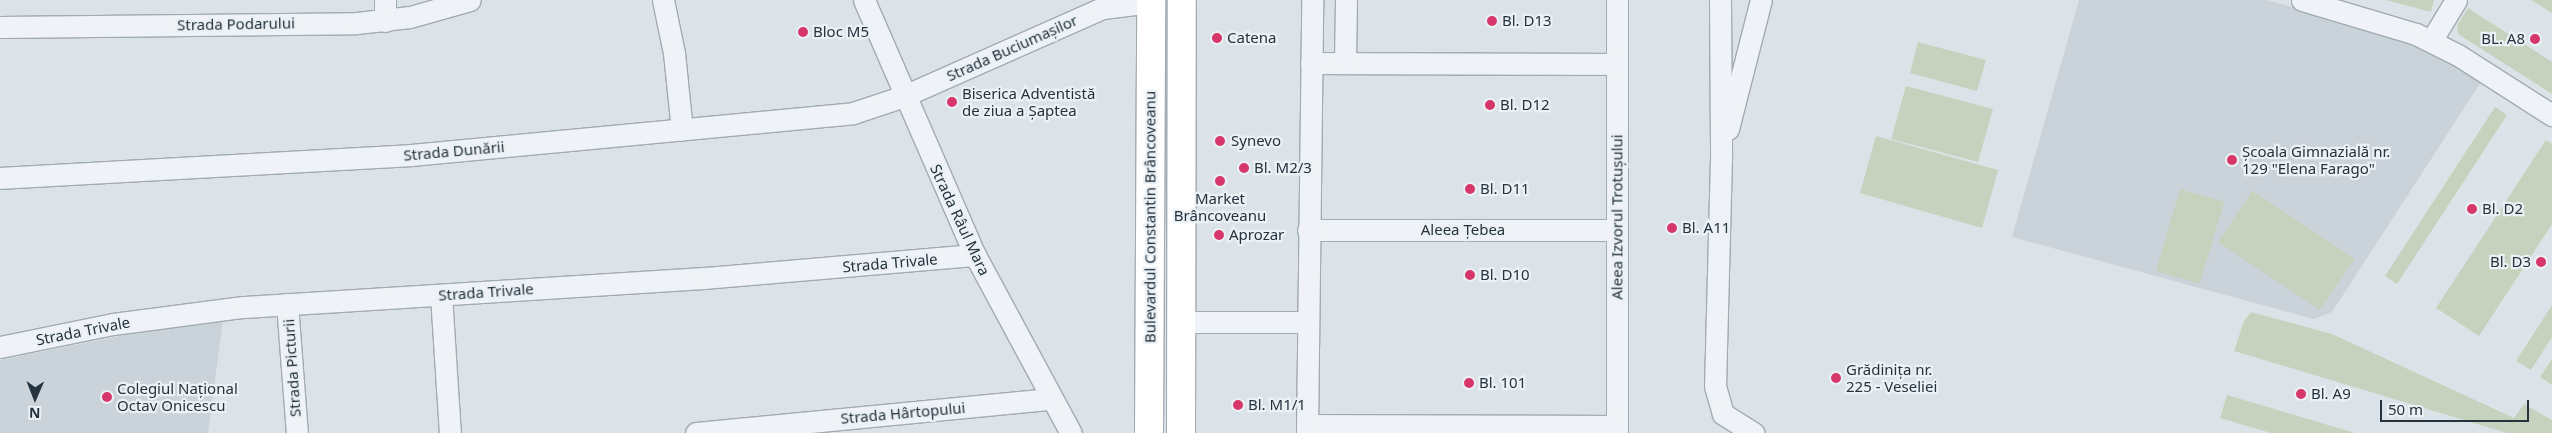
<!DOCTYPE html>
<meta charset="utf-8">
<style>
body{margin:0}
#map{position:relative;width:2552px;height:433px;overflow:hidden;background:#dce3e8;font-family:"Noto Sans",sans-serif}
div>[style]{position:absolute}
.built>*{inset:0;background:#cad2da}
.green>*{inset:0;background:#c6d2bd}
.roads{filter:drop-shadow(1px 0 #a1abb2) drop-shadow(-1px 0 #a1abb2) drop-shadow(0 1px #a1abb2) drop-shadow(0 -1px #a1abb2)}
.minor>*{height:21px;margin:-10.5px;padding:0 10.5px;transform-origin:10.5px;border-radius:10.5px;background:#eff2f6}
.major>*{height:28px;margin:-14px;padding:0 14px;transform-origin:14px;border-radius:14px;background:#fff}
.dots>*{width:14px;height:14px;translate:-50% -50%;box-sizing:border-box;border:2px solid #ebf1f5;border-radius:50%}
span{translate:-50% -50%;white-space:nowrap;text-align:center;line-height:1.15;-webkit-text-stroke:4.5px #ebf1f5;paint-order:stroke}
.poi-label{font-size:15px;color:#25333f}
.left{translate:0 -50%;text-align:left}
.right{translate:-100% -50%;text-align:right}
.street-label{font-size:15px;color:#25333f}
.north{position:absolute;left:10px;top:373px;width:50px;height:50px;-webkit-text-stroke:4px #ebf1f5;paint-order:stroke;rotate:181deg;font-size:14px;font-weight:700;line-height:20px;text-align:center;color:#25333f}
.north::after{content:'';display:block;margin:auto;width:18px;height:22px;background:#25333f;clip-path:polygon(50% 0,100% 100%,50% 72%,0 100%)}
.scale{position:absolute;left:2380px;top:400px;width:149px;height:22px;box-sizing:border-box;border:2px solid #25333f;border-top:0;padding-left:6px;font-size:15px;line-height:18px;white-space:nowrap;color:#25333f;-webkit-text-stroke:4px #ebf1f5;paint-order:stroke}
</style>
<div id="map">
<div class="built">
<div style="clip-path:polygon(2079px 0,2266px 0,2389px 33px,2445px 60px,2481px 82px,2332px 312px,2314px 319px,2012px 237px)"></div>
<div style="clip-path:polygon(223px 320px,208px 433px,0 433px,0 360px,165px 327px)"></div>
</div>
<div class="green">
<div style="clip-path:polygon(2386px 0,2434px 0,2431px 12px)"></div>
<div style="clip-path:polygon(2531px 0,2552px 0,2552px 13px)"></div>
<div style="clip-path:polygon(2468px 8px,2552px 62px,2552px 94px,2458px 34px,2457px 26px)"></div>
<div style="clip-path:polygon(1918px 42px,1986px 60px,1977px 91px,1910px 73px)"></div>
<div style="clip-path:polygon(1906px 86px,1993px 109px,1978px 162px,1891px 139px)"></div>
<div style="clip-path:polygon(2495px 107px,2507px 115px,2397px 284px,2385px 276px)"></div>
<div style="clip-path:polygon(1876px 136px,1998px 170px,1982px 228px,1860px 193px)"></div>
<div style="clip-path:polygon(2546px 140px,2552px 144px,2552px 224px,2479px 336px,2436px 308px)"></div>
<div style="clip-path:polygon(2180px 189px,2224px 202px,2200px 284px,2156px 271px)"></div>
<div style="clip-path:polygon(2252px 191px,2355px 259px,2320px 310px,2218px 242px)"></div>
<div style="clip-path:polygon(2552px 305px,2552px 337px,2531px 370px,2516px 361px)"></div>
<div style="clip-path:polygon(2251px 312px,2332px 334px,2514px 418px,2524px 404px,2552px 420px,2552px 433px,2507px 433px,2234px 351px,2244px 321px)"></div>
<div style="clip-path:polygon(2552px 359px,2552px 385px,2540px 377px)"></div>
<div style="clip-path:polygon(2227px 395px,2355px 433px,2271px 433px,2220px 418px)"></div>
</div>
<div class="roads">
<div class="minor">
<div style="left:663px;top:0;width:54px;rotate:78.3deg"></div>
<div style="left:674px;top:53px;width:77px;rotate:84.1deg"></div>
<div style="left:864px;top:0;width:278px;rotate:66.5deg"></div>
<div style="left:975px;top:255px;width:202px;rotate:61.7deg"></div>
<div style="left:1617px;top:0;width:433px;rotate:90deg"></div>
<div style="left:1720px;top:0;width:158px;rotate:89.6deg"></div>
<div style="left:1721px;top:158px;width:228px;rotate:91.5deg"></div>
<div style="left:1715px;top:386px;width:29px;rotate:74deg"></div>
<div style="left:1723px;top:414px;width:36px;rotate:32deg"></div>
<div style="left:2302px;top:0;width:119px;rotate:16.6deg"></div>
<div style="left:2416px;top:34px;width:47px;rotate:26.6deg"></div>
<div style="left:2458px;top:55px;width:112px;rotate:32.6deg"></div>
<div style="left:385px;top:21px;width:21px;rotate:-90deg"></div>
<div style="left:0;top:27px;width:357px;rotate:-0.6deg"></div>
<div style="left:357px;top:23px;width:53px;rotate:-6.5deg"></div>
<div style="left:410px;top:17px;width:62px;rotate:-15.8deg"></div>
<div style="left:2431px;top:41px;width:48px;rotate:-58.6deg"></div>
<div style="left:1311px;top:63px;width:306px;rotate:0.2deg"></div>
<div style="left:1345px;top:63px;width:63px;rotate:-89.1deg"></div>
<div style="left:1728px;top:129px;width:133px;rotate:-75.7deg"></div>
<div style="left:0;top:178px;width:412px;rotate:-3.2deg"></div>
<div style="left:411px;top:155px;width:444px;rotate:-5.4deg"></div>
<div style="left:853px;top:113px;width:54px;rotate:-18.4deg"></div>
<div style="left:904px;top:96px;width:218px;rotate:-23.9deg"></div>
<div style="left:1103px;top:8px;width:48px;rotate:-7.1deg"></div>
<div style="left:1308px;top:230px;width:309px"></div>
<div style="left:441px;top:295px;width:138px;rotate:86.3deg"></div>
<div style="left:287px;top:304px;width:129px;rotate:85.6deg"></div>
<div style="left:1182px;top:322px;width:126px"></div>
<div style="left:0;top:347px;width:115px;rotate:-11.5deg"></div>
<div style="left:113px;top:324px;width:131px;rotate:-7.5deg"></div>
<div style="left:243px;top:307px;width:463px;rotate:-3.6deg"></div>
<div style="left:705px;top:278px;width:271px;rotate:-4.9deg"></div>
<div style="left:1307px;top:425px;width:310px;rotate:0.2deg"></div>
<div style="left:696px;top:433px;width:356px;rotate:-5.5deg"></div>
<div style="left:1307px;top:433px;width:433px;rotate:-89.3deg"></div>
</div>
<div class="major">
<div style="left:1149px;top:433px;width:433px;rotate:-89.7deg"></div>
<div style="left:1181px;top:433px;width:433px;rotate:-89.9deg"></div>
</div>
</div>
<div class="dots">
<div style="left:1492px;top:21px;background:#d7366a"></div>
<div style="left:803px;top:32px;background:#d7366a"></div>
<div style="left:1217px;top:38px;background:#d7366a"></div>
<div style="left:2535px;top:39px;background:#d7366a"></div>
<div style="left:952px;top:102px;background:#d7366a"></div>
<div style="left:1490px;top:105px;background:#d7366a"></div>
<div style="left:1220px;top:141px;background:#d7366a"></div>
<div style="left:2232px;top:160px;background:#d7366a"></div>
<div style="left:1244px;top:168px;background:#d7366a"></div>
<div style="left:1220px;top:181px;background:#d7366a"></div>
<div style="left:1470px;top:189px;background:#d7366a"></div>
<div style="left:2472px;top:209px;background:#d7366a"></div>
<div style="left:1672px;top:228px;background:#d7366a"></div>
<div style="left:1219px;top:235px;background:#d7366a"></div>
<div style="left:2541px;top:262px;background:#d7366a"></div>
<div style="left:1470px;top:275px;background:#d7366a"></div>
<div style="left:1836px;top:378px;background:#d7366a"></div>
<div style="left:1469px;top:383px;background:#d7366a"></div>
<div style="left:2301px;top:394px;background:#d7366a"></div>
<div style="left:107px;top:397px;background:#d7366a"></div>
<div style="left:1238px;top:405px;background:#d7366a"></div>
</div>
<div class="poi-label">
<span class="left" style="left:1502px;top:21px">Bl. D13</span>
<span class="left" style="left:813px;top:32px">Bloc M5</span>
<span class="left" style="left:1227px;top:38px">Catena</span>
<span class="right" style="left:2525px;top:39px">BL. A8</span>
<span class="left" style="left:962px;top:102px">Biserica Adventistă<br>de ziua a Șaptea</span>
<span class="left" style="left:1500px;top:105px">Bl. D12</span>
<span class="left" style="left:1231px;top:141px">Synevo</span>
<span class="left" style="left:2242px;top:160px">Școala Gimnazială nr.<br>129 "Elena Farago"</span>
<span class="left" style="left:1254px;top:168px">Bl. M2/3</span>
<span class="left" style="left:1480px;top:189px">Bl. D11</span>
<span style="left:1220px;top:207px">Market<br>Brâncoveanu</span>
<span class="left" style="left:2482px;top:209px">Bl. D2</span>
<span class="left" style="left:1682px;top:228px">Bl. A11</span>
<span class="left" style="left:1229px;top:235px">Aprozar</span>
<span class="right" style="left:2531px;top:262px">Bl. D3</span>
<span class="left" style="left:1480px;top:275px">Bl. D10</span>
<span class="left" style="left:1846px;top:378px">Grădinița nr.<br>225 - Veseliei</span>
<span class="left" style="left:1479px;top:383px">Bl. 101</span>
<span class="left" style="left:117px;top:397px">Colegiul Național<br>Octav Onicescu</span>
<span class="left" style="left:2311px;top:394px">Bl. A9</span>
<span class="left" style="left:1248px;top:405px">Bl. M1/1</span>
</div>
<div class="street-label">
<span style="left:236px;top:24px;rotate:-1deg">Strada Podarului</span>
<span style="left:1012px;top:48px;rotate:-24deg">Strada Buciumașilor</span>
<span style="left:454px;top:151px;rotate:-5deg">Strada Dunării</span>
<span style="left:1150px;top:217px;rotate:-90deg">Bulevardul Constantin Brâncoveanu</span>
<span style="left:1617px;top:217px;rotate:-90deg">Aleea Izvorul Trotușului</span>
<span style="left:960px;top:220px;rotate:65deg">Strada Râul Mara</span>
<span style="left:1463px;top:230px">Aleea Țebea</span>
<span style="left:890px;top:263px;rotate:-5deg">Strada Trivale</span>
<span style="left:486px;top:292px;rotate:-4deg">Strada Trivale</span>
<span style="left:83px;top:331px;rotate:-11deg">Strada Trivale</span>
<span style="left:292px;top:368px;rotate:-94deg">Strada Picturii</span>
<span style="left:903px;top:413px;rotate:-5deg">Strada Hârtopului</span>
</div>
<div class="north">N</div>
<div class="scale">50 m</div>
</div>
